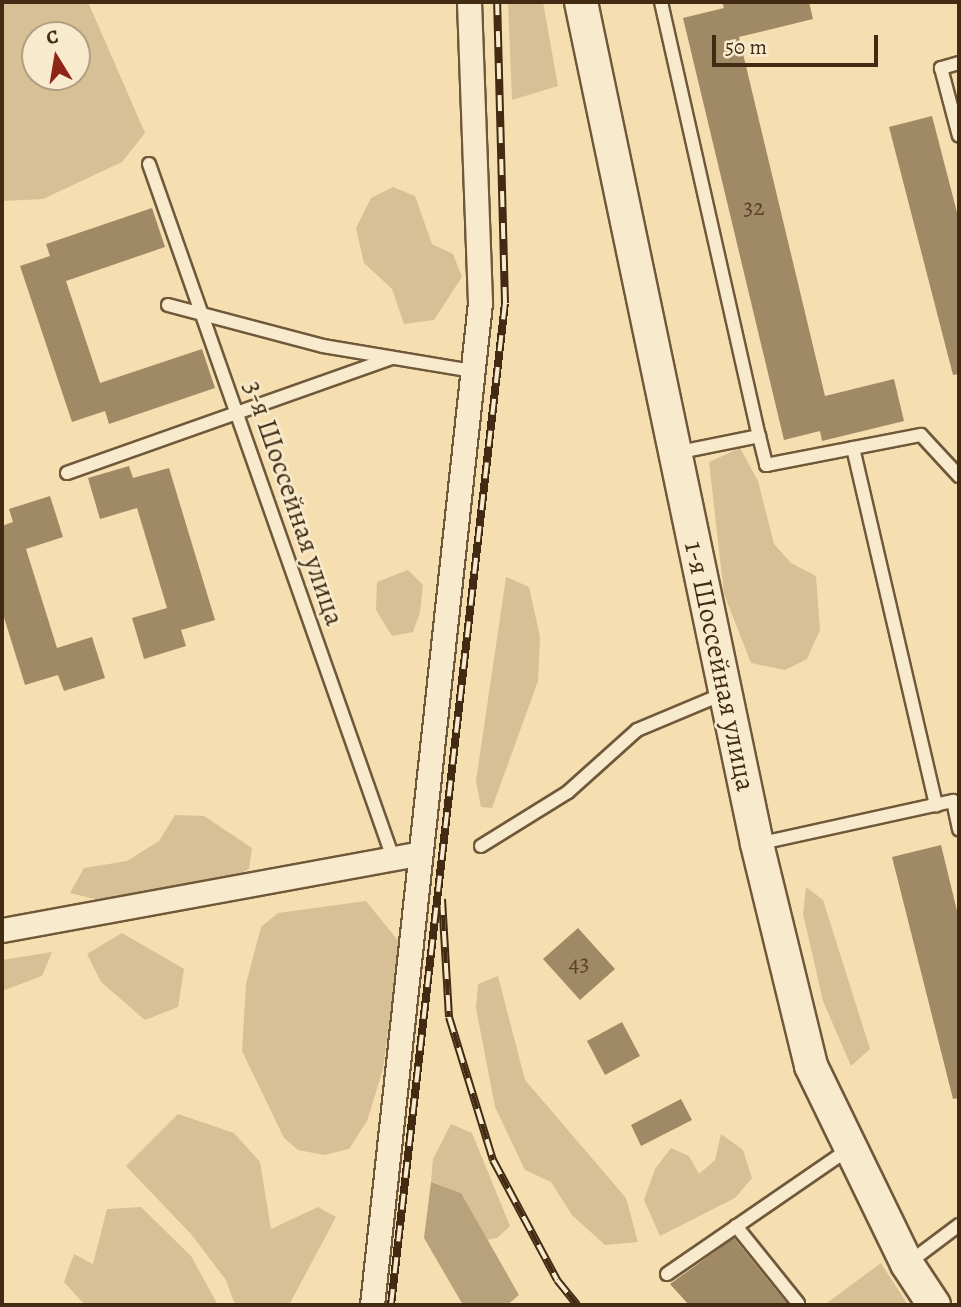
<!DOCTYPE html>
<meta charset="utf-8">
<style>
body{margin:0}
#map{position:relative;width:961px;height:1307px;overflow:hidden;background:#f5dfb0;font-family:Alegreya,serif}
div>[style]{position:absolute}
.green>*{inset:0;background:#d7c095}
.water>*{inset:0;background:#b8a27b}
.building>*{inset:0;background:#a08965}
.roads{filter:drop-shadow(2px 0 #70583a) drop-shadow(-2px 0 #70583a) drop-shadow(0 2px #70583a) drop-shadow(0 -2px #70583a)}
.lane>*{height:12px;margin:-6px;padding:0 6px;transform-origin:6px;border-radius:6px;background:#f8eacc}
.street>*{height:23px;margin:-11.5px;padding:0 11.5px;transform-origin:11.5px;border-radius:11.5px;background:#f8eacc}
.secondary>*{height:32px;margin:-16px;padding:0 16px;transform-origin:16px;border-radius:16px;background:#f8eacc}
.rail>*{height:8px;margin-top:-4px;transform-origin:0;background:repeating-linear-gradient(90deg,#f8eacc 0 16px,#432b13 0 32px);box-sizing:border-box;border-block:2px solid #432b13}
span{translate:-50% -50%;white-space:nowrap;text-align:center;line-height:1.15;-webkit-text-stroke:5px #f8eacc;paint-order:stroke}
.number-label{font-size:24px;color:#5a4228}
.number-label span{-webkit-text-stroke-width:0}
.street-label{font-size:28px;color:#432b13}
.frame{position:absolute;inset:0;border:4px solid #432b13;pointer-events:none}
.north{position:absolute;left:21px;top:21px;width:70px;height:70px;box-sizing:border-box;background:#f8eacc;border:2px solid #b09e82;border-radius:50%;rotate:349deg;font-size:19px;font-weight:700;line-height:28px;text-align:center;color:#432b13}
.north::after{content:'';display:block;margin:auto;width:24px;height:32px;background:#8f2418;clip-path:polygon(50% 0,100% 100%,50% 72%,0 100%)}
.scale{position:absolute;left:712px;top:35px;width:166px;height:32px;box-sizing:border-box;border:4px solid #432b13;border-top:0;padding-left:9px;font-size:21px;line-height:24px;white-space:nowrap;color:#432b13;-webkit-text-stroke:5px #f8eacc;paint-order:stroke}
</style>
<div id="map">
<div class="green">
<div style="clip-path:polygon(evenodd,2px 2px,88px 2px,145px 133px,122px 162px,43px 199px,2px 201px,2px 2px,35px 35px,77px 35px,77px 77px,35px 77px,35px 35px)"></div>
<div style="clip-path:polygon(508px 2px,543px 2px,558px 86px,512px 100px)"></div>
<div style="clip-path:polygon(393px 187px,415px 196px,432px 244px,453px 254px,462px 277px,434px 320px,404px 324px,392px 289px,364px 263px,356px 228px,371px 198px)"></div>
<div style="clip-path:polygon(740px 448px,758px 481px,774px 544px,791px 563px,816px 576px,820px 630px,807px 659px,785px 670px,751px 663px,724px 594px,709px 462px)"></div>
<div style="clip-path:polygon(408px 570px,423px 585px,420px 612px,413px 632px,392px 636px,376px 610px,377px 582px)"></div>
<div style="clip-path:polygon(506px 577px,529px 587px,540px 637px,538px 681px,492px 808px,481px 807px,476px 781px)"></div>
<div style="clip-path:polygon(175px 815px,204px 816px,252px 848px,249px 869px,225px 882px,150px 894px,99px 900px,70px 893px,84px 868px,127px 861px,159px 841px)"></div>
<div style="clip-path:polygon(806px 887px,823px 900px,870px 1049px,851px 1066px,823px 1001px,803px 914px)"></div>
<div style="clip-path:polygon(366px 901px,400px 943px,383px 1069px,367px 1121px,349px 1149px,324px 1155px,298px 1150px,284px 1138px,242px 1051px,246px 984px,261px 927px,278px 913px)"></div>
<div style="clip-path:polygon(122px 933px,184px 969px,178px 1007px,145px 1020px,101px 982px,87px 954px)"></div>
<div style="clip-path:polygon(52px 952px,42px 976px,2px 991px,2px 960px)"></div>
<div style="clip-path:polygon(498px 976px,525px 1080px,626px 1198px,638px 1242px,605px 1245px,572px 1215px,551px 1182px,525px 1170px,495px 1107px,476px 1008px,478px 984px)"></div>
<div style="clip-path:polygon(178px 1114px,234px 1133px,260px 1162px,271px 1229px,318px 1207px,336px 1217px,289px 1305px,235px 1305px,226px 1280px,191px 1234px,126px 1166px)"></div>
<div style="clip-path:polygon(451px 1124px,472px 1133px,510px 1226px,497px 1238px,487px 1240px,461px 1193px,431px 1182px,433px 1159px)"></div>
<div style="clip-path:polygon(721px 1134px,743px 1150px,752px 1178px,735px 1198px,660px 1236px,644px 1200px,655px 1169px,671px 1148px,689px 1156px,699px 1174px,715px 1160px)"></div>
<div style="clip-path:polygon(141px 1207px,191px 1256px,218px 1305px,85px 1305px,64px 1282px,74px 1254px,93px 1264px,107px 1209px)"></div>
<div style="clip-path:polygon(881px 1263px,908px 1305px,824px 1305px)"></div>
</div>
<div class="water">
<div style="clip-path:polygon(431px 1182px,461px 1193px,519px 1295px,507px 1305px,463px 1305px,424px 1238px)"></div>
</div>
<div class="building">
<div style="clip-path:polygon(722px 2px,809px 2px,813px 19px,739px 37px,825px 396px,894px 379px,904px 421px,822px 441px,820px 431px,784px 440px,683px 18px,724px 8px)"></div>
<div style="clip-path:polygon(932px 116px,959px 220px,959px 374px,953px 375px,889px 127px)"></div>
<div style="clip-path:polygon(152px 208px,165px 247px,66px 281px,100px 383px,202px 349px,215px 388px,109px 424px,105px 411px,72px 422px,20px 266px,50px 256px,46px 244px)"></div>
<div style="clip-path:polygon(129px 466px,133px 478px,169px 468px,215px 620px,181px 630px,186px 646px,144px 659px,132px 618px,167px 608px,137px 508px,100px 519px,88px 478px)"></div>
<div style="clip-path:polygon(50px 496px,63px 537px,26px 549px,57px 648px,92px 637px,105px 678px,64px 691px,58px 675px,25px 685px,2px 611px,2px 526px,13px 522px,9px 509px)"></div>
<div style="clip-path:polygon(941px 845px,959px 919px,959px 1098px,953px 1099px,892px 857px)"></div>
<div style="clip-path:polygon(578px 928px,615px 969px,580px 1000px,543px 959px)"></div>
<div style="clip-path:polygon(622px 1022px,640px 1056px,605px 1075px,587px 1041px)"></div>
<div style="clip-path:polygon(681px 1099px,692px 1120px,641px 1146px,631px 1125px)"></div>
<div style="clip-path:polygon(734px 1238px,788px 1305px,689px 1305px,670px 1284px)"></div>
</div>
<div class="roads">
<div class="lane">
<div style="left:661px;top:2px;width:445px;rotate:77.3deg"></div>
<div style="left:959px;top:63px;width:19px;rotate:164deg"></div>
<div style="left:941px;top:68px;width:70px;rotate:75.2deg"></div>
<div style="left:149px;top:164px;width:736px;rotate:70.63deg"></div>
<div style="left:168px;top:305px;width:160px;rotate:14.8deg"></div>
<div style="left:323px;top:346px;width:151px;rotate:9.5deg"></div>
<div style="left:853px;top:448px;width:367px;rotate:76.9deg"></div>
<div style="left:675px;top:453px;width:86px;rotate:-11.4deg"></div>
<div style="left:759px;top:436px;width:30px;rotate:76deg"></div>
<div style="left:766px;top:465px;width:158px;rotate:-11deg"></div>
<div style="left:921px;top:435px;width:56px;rotate:47.2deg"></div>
<div style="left:67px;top:473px;width:345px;rotate:-19.5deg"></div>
<div style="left:757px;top:844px;width:201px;rotate:-12.4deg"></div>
<div style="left:953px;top:801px;width:29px;rotate:78deg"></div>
<div style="left:481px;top:846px;width:102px;rotate:-31.8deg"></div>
<div style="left:568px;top:792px;width:93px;rotate:-41.9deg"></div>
<div style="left:637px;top:730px;width:95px;rotate:-22.8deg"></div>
<div style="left:736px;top:1226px;width:99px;rotate:51.2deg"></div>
<div style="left:907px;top:1264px;width:65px;rotate:-36.9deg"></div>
<div style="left:667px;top:1274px;width:222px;rotate:-34.5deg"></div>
</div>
<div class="street">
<div style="left:2px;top:930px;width:423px;rotate:-10.4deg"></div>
<div style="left:372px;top:1305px;width:1009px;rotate:-83.85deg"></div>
<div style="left:480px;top:302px;width:300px;rotate:-92.1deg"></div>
</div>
<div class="secondary">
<div style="left:581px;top:2px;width:860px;rotate:78.19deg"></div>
<div style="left:757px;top:844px;width:228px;rotate:76.3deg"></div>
<div style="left:811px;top:1066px;width:220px;rotate:64.1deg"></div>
<div style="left:907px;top:1264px;width:49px;rotate:56.6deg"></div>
</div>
</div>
<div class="rail">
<div style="left:442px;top:899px;width:118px;rotate:86.6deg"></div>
<div style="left:449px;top:1017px;width:150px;rotate:72.9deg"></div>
<div style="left:493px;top:1160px;width:136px;rotate:61.9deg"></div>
<div style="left:557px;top:1280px;width:32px;rotate:51deg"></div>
<div style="left:391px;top:1305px;width:1008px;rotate:-83.51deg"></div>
<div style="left:505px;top:303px;width:301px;rotate:-91.5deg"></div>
</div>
<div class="number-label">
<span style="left:754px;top:208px">32</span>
<span style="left:579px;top:964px">43</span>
</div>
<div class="street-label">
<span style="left:294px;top:503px;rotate:71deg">3-я Шоссейная улица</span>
<span style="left:720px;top:666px;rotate:78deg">1-я Шоссейная улица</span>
</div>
<div class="frame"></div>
<div class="north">С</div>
<div class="scale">50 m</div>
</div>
